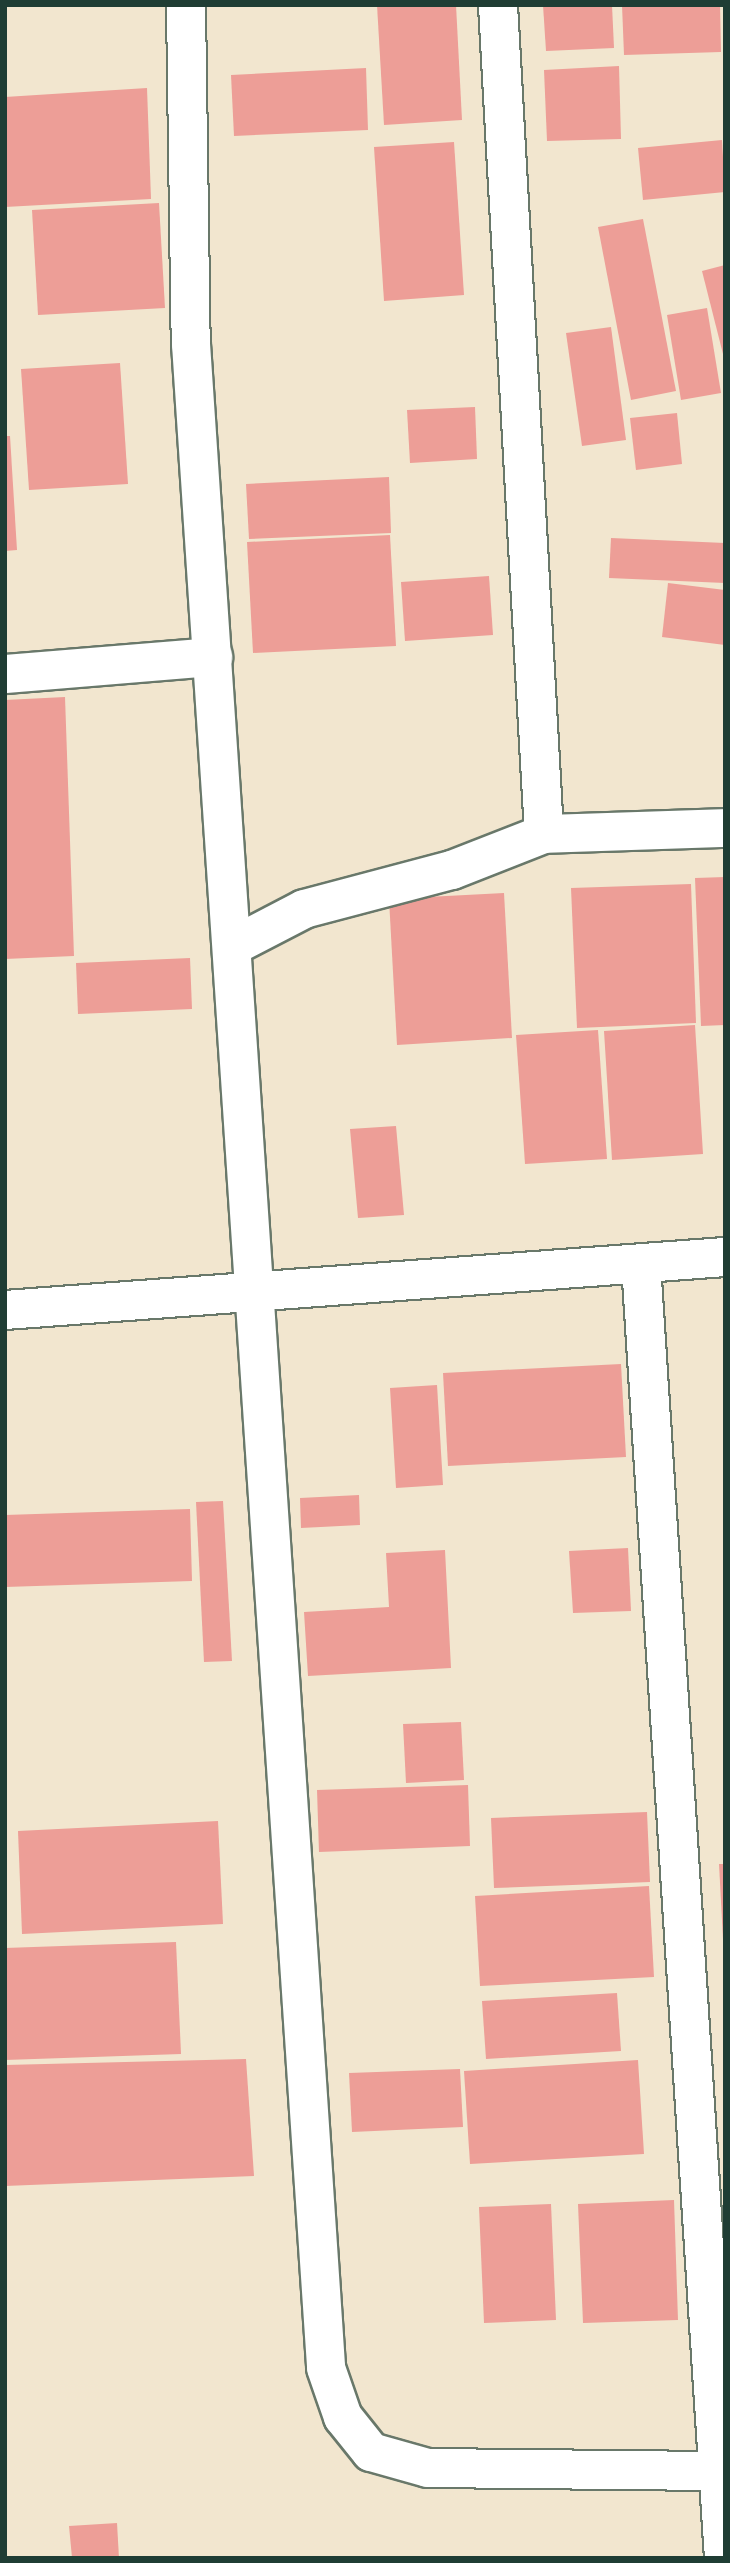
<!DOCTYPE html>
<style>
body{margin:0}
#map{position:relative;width:730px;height:2563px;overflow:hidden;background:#f2e6cf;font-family:Vollkorn,serif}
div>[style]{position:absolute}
.building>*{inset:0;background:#ed9e97}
.roads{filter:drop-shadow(2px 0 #69786a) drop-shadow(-2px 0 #69786a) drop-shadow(0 2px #69786a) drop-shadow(0 -2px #69786a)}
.minor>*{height:38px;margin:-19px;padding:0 19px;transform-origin:19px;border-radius:19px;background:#fff}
span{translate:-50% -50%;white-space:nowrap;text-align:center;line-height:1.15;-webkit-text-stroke:5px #f6f6f2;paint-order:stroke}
.frame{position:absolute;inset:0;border:7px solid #1f3d34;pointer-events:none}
</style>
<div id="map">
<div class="building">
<div style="clip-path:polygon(377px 5px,456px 5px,462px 120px,384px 125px)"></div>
<div style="clip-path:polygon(543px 5px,612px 5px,614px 48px,546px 51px)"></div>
<div style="clip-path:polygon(622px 5px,720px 5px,721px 52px,624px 55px)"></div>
<div style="clip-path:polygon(619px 66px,621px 139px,547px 141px,544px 70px)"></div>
<div style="clip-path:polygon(366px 68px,368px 130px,234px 136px,231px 75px)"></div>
<div style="clip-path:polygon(147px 88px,151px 199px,5px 207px,5px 97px)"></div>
<div style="clip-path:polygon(722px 140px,725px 192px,643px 200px,638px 148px)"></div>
<div style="clip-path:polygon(454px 142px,464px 295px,384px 301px,374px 147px)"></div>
<div style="clip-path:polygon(159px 203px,165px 308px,38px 315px,32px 210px)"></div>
<div style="clip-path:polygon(643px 219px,676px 391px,631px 400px,598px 227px)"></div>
<div style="clip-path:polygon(725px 265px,725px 358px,724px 358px,702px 271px)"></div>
<div style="clip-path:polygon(707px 308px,721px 393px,681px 400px,667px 315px)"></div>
<div style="clip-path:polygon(611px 327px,626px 440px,582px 446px,566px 333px)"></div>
<div style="clip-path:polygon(120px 363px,128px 484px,29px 490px,21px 369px)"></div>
<div style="clip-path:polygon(475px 407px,477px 459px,410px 463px,407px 410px)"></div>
<div style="clip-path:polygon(677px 413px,682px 464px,636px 470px,630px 418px)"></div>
<div style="clip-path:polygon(5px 436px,10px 436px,17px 550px,5px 551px)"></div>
<div style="clip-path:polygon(389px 477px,391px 533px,249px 539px,246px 484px)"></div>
<div style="clip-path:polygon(390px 535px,396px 646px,253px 653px,247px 542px)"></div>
<div style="clip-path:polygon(611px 538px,725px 543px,725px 583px,609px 578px)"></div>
<div style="clip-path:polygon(489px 576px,493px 635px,405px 641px,401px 582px)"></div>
<div style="clip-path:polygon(668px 583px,725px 590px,725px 645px,662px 637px)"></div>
<div style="clip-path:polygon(65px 697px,74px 956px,5px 959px,5px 700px)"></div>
<div style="clip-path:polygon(725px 877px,725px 1025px,701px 1026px,695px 878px)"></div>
<div style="clip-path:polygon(691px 884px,696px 1023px,577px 1028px,571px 888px)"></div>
<div style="clip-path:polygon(504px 893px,512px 1038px,397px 1045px,389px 899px)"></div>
<div style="clip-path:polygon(190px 958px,192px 1009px,78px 1014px,76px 963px)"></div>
<div style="clip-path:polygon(695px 1025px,703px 1154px,612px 1160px,604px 1031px)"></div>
<div style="clip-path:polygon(598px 1030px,607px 1159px,525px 1164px,516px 1035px)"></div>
<div style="clip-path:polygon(396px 1126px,404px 1215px,358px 1218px,350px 1129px)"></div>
<div style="clip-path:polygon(621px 1364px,626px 1457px,448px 1466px,443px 1373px)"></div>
<div style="clip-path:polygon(437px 1385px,443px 1485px,396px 1488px,390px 1388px)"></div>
<div style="clip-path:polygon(359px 1495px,360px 1525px,301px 1528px,300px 1498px)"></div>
<div style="clip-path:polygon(223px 1501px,232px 1661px,204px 1662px,196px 1502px)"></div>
<div style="clip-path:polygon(190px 1509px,192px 1581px,5px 1587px,5px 1515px)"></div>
<div style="clip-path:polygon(628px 1548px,631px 1611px,573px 1613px,569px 1551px)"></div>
<div style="clip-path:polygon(445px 1550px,451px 1668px,308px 1676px,304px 1612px,389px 1607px,386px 1553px)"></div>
<div style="clip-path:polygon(461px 1722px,464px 1780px,406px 1783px,403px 1724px)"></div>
<div style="clip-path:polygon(468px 1785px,470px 1846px,319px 1852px,317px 1790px)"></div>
<div style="clip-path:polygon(647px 1812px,650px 1882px,494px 1888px,491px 1818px)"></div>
<div style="clip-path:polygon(218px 1821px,223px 1924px,22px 1934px,18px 1831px)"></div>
<div style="clip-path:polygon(719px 1864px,725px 1864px,725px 1939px,723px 1939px)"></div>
<div style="clip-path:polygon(649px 1886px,654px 1977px,480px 1986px,475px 1896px)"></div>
<div style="clip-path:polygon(176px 1942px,181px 2054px,5px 2060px,5px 1948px)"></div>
<div style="clip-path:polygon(617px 1993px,621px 2051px,486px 2059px,482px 2001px)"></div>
<div style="clip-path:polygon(246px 2059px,254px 2176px,5px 2186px,5px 2065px)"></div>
<div style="clip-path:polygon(638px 2060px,644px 2154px,470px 2164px,464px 2071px)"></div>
<div style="clip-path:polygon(460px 2069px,463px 2127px,352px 2132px,349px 2073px)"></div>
<div style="clip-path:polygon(674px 2200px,678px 2320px,583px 2323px,578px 2204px)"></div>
<div style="clip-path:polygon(551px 2204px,556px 2320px,484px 2323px,479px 2207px)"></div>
<div style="clip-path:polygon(117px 2523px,119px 2558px,72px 2558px,69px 2526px)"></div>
</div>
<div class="roads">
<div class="minor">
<div style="left:186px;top:5px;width:339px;rotate:89.2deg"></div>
<div style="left:191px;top:344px;width:2028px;rotate:86.18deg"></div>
<div style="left:326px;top:2368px;width:52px;rotate:70.9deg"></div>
<div style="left:343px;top:2417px;width:45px;rotate:51.3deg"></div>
<div style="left:371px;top:2452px;width:59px;rotate:15.7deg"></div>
<div style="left:428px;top:2468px;width:291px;rotate:0.6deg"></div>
<div style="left:498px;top:5px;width:830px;rotate:86.82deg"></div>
<div style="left:5px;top:674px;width:209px;rotate:-4.7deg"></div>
<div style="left:233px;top:946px;width:80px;rotate:-27.5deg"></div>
<div style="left:304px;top:909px;width:153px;rotate:-14.8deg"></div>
<div style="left:452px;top:870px;width:99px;rotate:-21.4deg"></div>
<div style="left:544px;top:834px;width:181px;rotate:-1.9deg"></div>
<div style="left:641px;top:1264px;width:1297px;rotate:86.33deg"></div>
<div style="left:5px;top:1310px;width:722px;rotate:-4.21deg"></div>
</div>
</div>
<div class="frame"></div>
</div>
